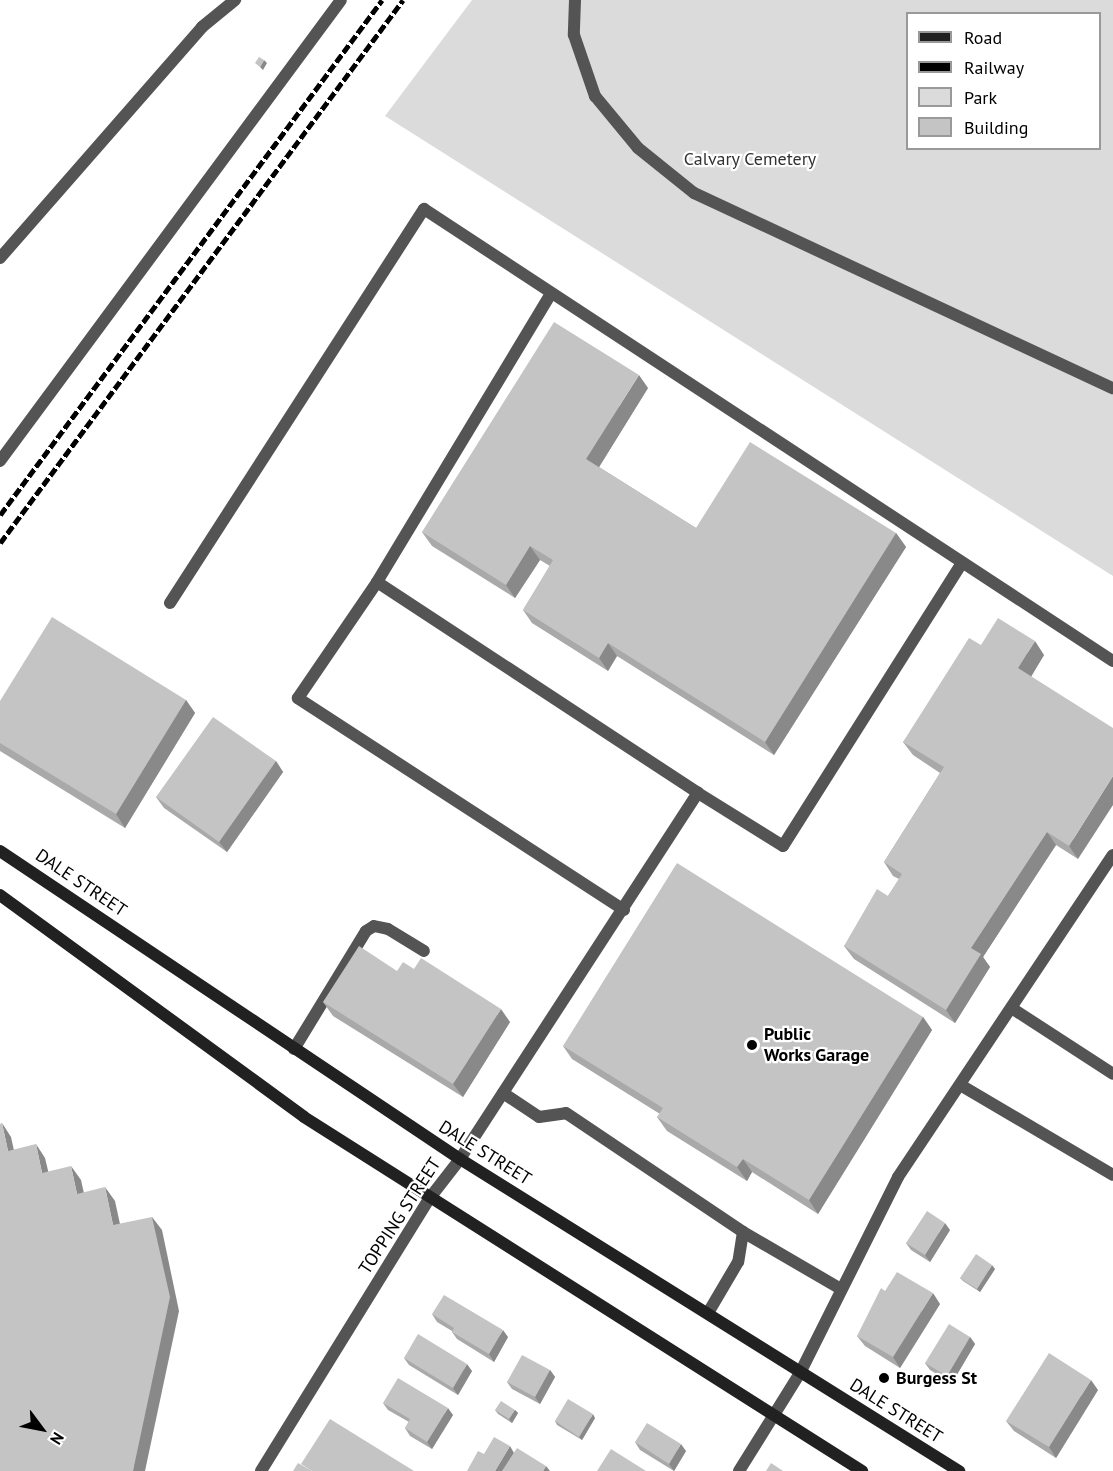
<!DOCTYPE html>
<style>
body{margin:0}
#map{position:relative;width:1113px;height:1471px;overflow:hidden;background:#fff;font-family:"PT Sans",sans-serif}
div>[style]{position:absolute}
.green>*{inset:0;background:#dbdbdb}
.lane>*{height:12px;margin:-6px;padding:0 6px;transform-origin:6px;border-radius:6px;background:#545454}
.street>*{height:12px;margin:-6px;padding:0 6px;transform-origin:6px;border-radius:6px;background:#545454}
.secondary>*{height:12px;margin:-6px;padding:0 6px;transform-origin:6px;border-radius:6px;background:#212121}
.rail>*{height:4.5px;margin-top:-2.25px;transform-origin:0;background:repeating-linear-gradient(90deg,#000 0 9px,transparent 0 12px)}
.wall>*{inset:0;background:#a9a9a9}
.shaded-wall>*{inset:0;background:#898989}
.building>*{inset:0;background:#c4c4c4}
.dots>*{width:16px;height:16px;translate:-50% -50%;box-sizing:border-box;border:3px solid #fff;border-radius:50%}
span{translate:-50% -50%;white-space:nowrap;text-align:center;line-height:1.15;-webkit-text-stroke:4.5px #fff;paint-order:stroke}
.park-label{font-size:18px;color:#323232}
.street-label{font-size:18px;color:#000}
.poi-label{font-size:18px;color:#000;font-weight:700}
.left{translate:0 -50%;text-align:left}
.legend{position:absolute;left:906px;top:12px;width:195px;height:138px;box-sizing:border-box;background:#fff;border:2px solid #999;margin:0;padding:8px 10px;list-style:none;font-size:18px;color:#000}
.legend li{display:flex;align-items:center;gap:12px;height:30px}
.legend b{width:30px;border:2px solid #999}
.north{position:absolute;left:12px;top:1399px;width:60px;height:60px;-webkit-text-stroke:4px #fff;paint-order:stroke;rotate:122deg;font-size:16px;font-weight:700;line-height:24px;text-align:center;color:#000}
.north::after{content:'';display:block;margin:auto;width:21px;height:27px;background:#000;clip-path:polygon(50% 0,100% 100%,50% 72%,0 100%)}
</style>
<div id="map">
<div class="green">
<div style="clip-path:polygon(evenodd,472px 0,1113px 0,1113px 576px,385px 116px,472px 0,908px 14px,1100px 14px,1100px 148px,908px 148px,908px 14px)"></div>
</div>
<div class="lane">
<div style="left:575px;top:0;width:35px;rotate:92deg"></div>
<div style="left:574px;top:35px;width:65px;rotate:71deg"></div>
<div style="left:595px;top:96px;width:67px;rotate:50.4deg"></div>
<div style="left:638px;top:148px;width:72px;rotate:38.8deg"></div>
<div style="left:694px;top:193px;width:462px;rotate:25deg"></div>
<div style="left:0;top:258px;width:307px;rotate:-48.8deg"></div>
<div style="left:202px;top:27px;width:43px;rotate:-39.3deg"></div>
<div style="left:0;top:461px;width:573px;rotate:-53.51deg"></div>
<div style="left:377px;top:582px;width:337px;rotate:-58.9deg"></div>
<div style="left:170px;top:603px;width:469px;rotate:-57.2deg"></div>
<div style="left:424px;top:209px;width:824px;rotate:33.27deg"></div>
<div style="left:624px;top:910px;width:389px;rotate:-147deg"></div>
<div style="left:298px;top:698px;width:140px;rotate:-55.7deg"></div>
<div style="left:377px;top:582px;width:384px;rotate:33.3deg"></div>
<div style="left:1013px;top:1009px;width:119px;rotate:33deg"></div>
<div style="left:294px;top:1049px;width:138px;rotate:-58.6deg"></div>
<div style="left:366px;top:931px;width:9px;rotate:-32deg"></div>
<div style="left:374px;top:926px;width:14px;rotate:12deg"></div>
<div style="left:388px;top:929px;width:42px;rotate:31.4deg"></div>
<div style="left:962px;top:1086px;width:175px;rotate:30.5deg"></div>
<div style="left:503px;top:1093px;width:43px;rotate:33.7deg"></div>
<div style="left:539px;top:1117px;width:27px;rotate:-8deg"></div>
<div style="left:566px;top:1113px;width:213px;rotate:33.9deg"></div>
<div style="left:743px;top:1232px;width:30px;rotate:99deg"></div>
<div style="left:738px;top:1262px;width:59px;rotate:120.5deg"></div>
<div style="left:429px;top:1199px;width:51px;rotate:-52.2deg"></div>
<div style="left:460px;top:1159px;width:437px;rotate:-57deg"></div>
<div style="left:698px;top:793px;width:100px;rotate:31.9deg"></div>
<div style="left:783px;top:846px;width:333px;rotate:-57.7deg"></div>
<div style="left:743px;top:1232px;width:113px;rotate:30.2deg"></div>
<div style="left:800px;top:1373px;width:219px;rotate:-63.4deg"></div>
<div style="left:898px;top:1177px;width:387px;rotate:-56.3deg"></div>
</div>
<div class="street">
<div style="left:261px;top:1471px;width:320px;rotate:-58.3deg"></div>
<div style="left:739px;top:1471px;width:115px;rotate:-58.1deg"></div>
</div>
<div class="secondary">
<div style="left:0;top:851px;width:554px;rotate:33.8deg"></div>
<div style="left:460px;top:1159px;width:589px;rotate:32.02deg"></div>
<div style="left:0;top:895px;width:376px;rotate:36.1deg"></div>
<div style="left:304px;top:1117px;width:661px;rotate:32.39deg"></div>
</div>
<div class="rail">
<div style="left:0;top:515px;width:641px;rotate:-53.43deg"></div>
<div style="left:0;top:543px;width:676px;rotate:-53.42deg"></div>
</div>
<div class="wall">
<div style="clip-path:polygon(648px 388px,599px 467px,696px 528px,896px 533px,906px 547px,774px 755px,617px 656px,608px 671px,532px 623px,523px 610px,550px 566px,540px 560px,515px 598px,432px 546px,422px 532px)"></div>
<div style="clip-path:polygon(981px 645px,1044px 655px,1031px 676px,1078px 859px,1056px 845px,983px 957px,990px 967px,955px 1023px,854px 959px,844px 946px,888px 896px,899px 879px,893px 876px,884px 862px,940px 773px,913px 755px,903px 742px)"></div>
<div style="clip-path:polygon(186px 700px,195px 713px,125px 828px,0 751px,0 701px)"></div>
<div style="clip-path:polygon(276px 761px,283px 772px,227px 852px,164px 808px,156px 797px)"></div>
<div style="clip-path:polygon(414px 969px,510px 1022px,463px 1097px,333px 1016px,323px 1002px,397px 971px)"></div>
<div style="clip-path:polygon(923px 1017px,932px 1030px,818px 1214px,752px 1172px,747px 1181px,667px 1131px,657px 1117px,660px 1114px,572px 1059px,563px 1046px)"></div>
<div style="clip-path:polygon(950px 1230px,930px 1262px,911px 1250px,906px 1243px)"></div>
<div style="clip-path:polygon(995px 1269px,980px 1292px,963px 1281px,960px 1278px)"></div>
<div style="clip-path:polygon(940px 1304px,900px 1368px,865px 1346px,857px 1336px)"></div>
<div style="clip-path:polygon(432px 1314px,508px 1337px,494px 1362px,457px 1339px,452px 1332px,452px 1331px,437px 1322px)"></div>
<div style="clip-path:polygon(970px 1337px,975px 1344px,952px 1383px,930px 1370px,925px 1363px)"></div>
<div style="clip-path:polygon(404px 1358px,472px 1371px,458px 1395px,409px 1365px)"></div>
<div style="clip-path:polygon(550px 1370px,555px 1377px,540px 1404px,512px 1389px,507px 1382px)"></div>
<div style="clip-path:polygon(1098px 1390px,1056px 1458px,1014px 1431px,1006px 1421px)"></div>
<div style="clip-path:polygon(383px 1403px,453px 1415px,432px 1449px,410px 1436px,405px 1428px,409px 1422px,388px 1410px)"></div>
<div style="clip-path:polygon(495px 1410px,515px 1410px,518px 1413px,512px 1423px,498px 1414px)"></div>
<div style="clip-path:polygon(595px 1418px,582px 1440px,557px 1425px,555px 1421px)"></div>
<div style="clip-path:polygon(635px 1442px,686px 1451px,674px 1471px,640px 1450px)"></div>
</div>
<div class="shaded-wall">
<div style="clip-path:polygon(264px 60px,267px 63px,263px 70px,260px 67px)"></div>
<div style="clip-path:polygon(639px 375px,648px 388px,596px 472px,586px 459px)"></div>
<div style="clip-path:polygon(896px 533px,906px 547px,774px 755px,765px 742px)"></div>
<div style="clip-path:polygon(530px 546px,540px 560px,515px 598px,506px 585px)"></div>
<div style="clip-path:polygon(1035px 641px,1044px 655px,1028px 682px,1018px 668px)"></div>
<div style="clip-path:polygon(608px 643px,617px 656px,608px 671px,599px 658px)"></div>
<div style="clip-path:polygon(186px 700px,195px 713px,125px 828px,116px 814px)"></div>
<div style="clip-path:polygon(276px 761px,283px 772px,227px 852px,219px 842px)"></div>
<div style="clip-path:polygon(1113px 776px,1113px 805px,1078px 859px,1069px 846px)"></div>
<div style="clip-path:polygon(1047px 832px,1056px 845px,983px 957px,990px 967px,955px 1023px,946px 1010px,971px 948px)"></div>
<div style="clip-path:polygon(501px 1009px,510px 1022px,463px 1097px,453px 1084px)"></div>
<div style="clip-path:polygon(923px 1017px,932px 1030px,818px 1214px,809px 1200px)"></div>
<div style="clip-path:polygon(2px 1123px,11px 1137px,17px 1164px,8px 1151px)"></div>
<div style="clip-path:polygon(36px 1144px,45px 1158px,52px 1187px,42px 1173px)"></div>
<div style="clip-path:polygon(743px 1159px,752px 1172px,747px 1181px,737px 1167px)"></div>
<div style="clip-path:polygon(71px 1166px,81px 1180px,87px 1207px,77px 1194px)"></div>
<div style="clip-path:polygon(105px 1187px,115px 1201px,123px 1238px,113px 1225px)"></div>
<div style="clip-path:polygon(152px 1217px,162px 1230px,179px 1311px,145px 1471px,133px 1471px)"></div>
<div style="clip-path:polygon(945px 1223px,950px 1230px,930px 1262px,925px 1255px)"></div>
<div style="clip-path:polygon(992px 1265px,995px 1269px,980px 1292px,977px 1289px)"></div>
<div style="clip-path:polygon(933px 1293px,940px 1304px,900px 1368px,893px 1357px)"></div>
<div style="clip-path:polygon(503px 1330px,508px 1337px,494px 1362px,489px 1354px)"></div>
<div style="clip-path:polygon(970px 1337px,975px 1344px,952px 1383px,947px 1376px)"></div>
<div style="clip-path:polygon(467px 1364px,472px 1371px,458px 1395px,453px 1388px)"></div>
<div style="clip-path:polygon(550px 1370px,555px 1377px,540px 1404px,535px 1397px)"></div>
<div style="clip-path:polygon(1091px 1380px,1098px 1390px,1056px 1458px,1049px 1447px)"></div>
<div style="clip-path:polygon(448px 1408px,453px 1415px,432px 1449px,427px 1442px)"></div>
<div style="clip-path:polygon(515px 1410px,518px 1413px,512px 1423px,509px 1419px)"></div>
<div style="clip-path:polygon(593px 1414px,595px 1418px,582px 1440px,579px 1437px)"></div>
<div style="clip-path:polygon(681px 1444px,686px 1451px,674px 1471px,669px 1464px)"></div>
<div style="clip-path:polygon(510px 1446px,514px 1453px,504px 1471px,495px 1471px)"></div>
<div style="clip-path:polygon(546px 1466px,550px 1471px,543px 1471px)"></div>
</div>
<div class="building">
<div style="clip-path:polygon(259px 57px,264px 60px,260px 67px,255px 63px)"></div>
<div style="clip-path:polygon(554px 322px,639px 375px,586px 459px,696px 528px,750px 442px,896px 533px,765px 742px,608px 643px,599px 658px,523px 610px,553px 560px,530px 546px,506px 585px,422px 532px)"></div>
<div style="clip-path:polygon(52px 617px,186px 700px,116px 814px,0 743px,0 701px)"></div>
<div style="clip-path:polygon(998px 618px,1035px 641px,1018px 668px,1113px 728px,1113px 776px,1069px 846px,1047px 832px,971px 948px,981px 954px,946px 1010px,844px 946px,877px 889px,888px 896px,902px 874px,884px 862px,944px 767px,903px 742px,969px 638px,981px 645px)"></div>
<div style="clip-path:polygon(213px 717px,276px 761px,219px 842px,156px 797px)"></div>
<div style="clip-path:polygon(677px 863px,923px 1017px,809px 1200px,743px 1159px,737px 1167px,657px 1117px,663px 1108px,563px 1046px)"></div>
<div style="clip-path:polygon(359px 946px,397px 971px,403px 962px,414px 969px,421px 958px,501px 1009px,453px 1084px,323px 1002px)"></div>
<div style="clip-path:polygon(2px 1123px,8px 1151px,36px 1144px,42px 1173px,71px 1166px,77px 1194px,105px 1187px,113px 1225px,152px 1217px,170px 1297px,133px 1471px,0 1471px,0 1124px)"></div>
<div style="clip-path:polygon(927px 1211px,945px 1223px,925px 1255px,906px 1243px)"></div>
<div style="clip-path:polygon(976px 1254px,992px 1265px,977px 1289px,960px 1278px)"></div>
<div style="clip-path:polygon(897px 1272px,933px 1293px,893px 1357px,857px 1336px,881px 1288px,885px 1291px)"></div>
<div style="clip-path:polygon(444px 1295px,503px 1330px,489px 1354px,452px 1332px,454px 1328px,432px 1314px)"></div>
<div style="clip-path:polygon(949px 1324px,970px 1337px,947px 1376px,925px 1363px)"></div>
<div style="clip-path:polygon(418px 1334px,467px 1364px,453px 1388px,404px 1358px)"></div>
<div style="clip-path:polygon(1049px 1353px,1091px 1380px,1049px 1447px,1006px 1421px)"></div>
<div style="clip-path:polygon(522px 1355px,550px 1370px,535px 1397px,507px 1382px)"></div>
<div style="clip-path:polygon(398px 1378px,448px 1408px,427px 1442px,405px 1428px,410px 1419px,383px 1403px)"></div>
<div style="clip-path:polygon(568px 1399px,593px 1414px,579px 1437px,555px 1421px)"></div>
<div style="clip-path:polygon(501px 1401px,515px 1410px,509px 1419px,495px 1410px)"></div>
<div style="clip-path:polygon(330px 1419px,414px 1471px,312px 1471px,301px 1464px)"></div>
<div style="clip-path:polygon(647px 1423px,681px 1444px,669px 1464px,635px 1442px)"></div>
<div style="clip-path:polygon(494px 1437px,510px 1446px,495px 1471px,467px 1471px,478px 1451px,484px 1454px)"></div>
<div style="clip-path:polygon(517px 1448px,546px 1466px,543px 1471px,502px 1471px)"></div>
<div style="clip-path:polygon(611px 1449px,646px 1471px,597px 1471px)"></div>
<div style="clip-path:polygon(298px 1463px,312px 1471px,293px 1471px)"></div>
<div style="clip-path:polygon(771px 1463px,783px 1471px,766px 1471px)"></div>
</div>
<div class="dots">
<div style="left:752px;top:1045px;background:#000"></div>
<div style="left:884px;top:1378px;background:#000"></div>
</div>
<div class="park-label">
<span style="left:750px;top:159px">Calvary Cemetery</span>
</div>
<div class="street-label">
<span style="left:81px;top:883px;rotate:34deg">DALE STREET</span>
<span style="left:485px;top:1153px;rotate:32deg">DALE STREET</span>
<span style="left:400px;top:1216px;rotate:-57deg">TOPPING STREET</span>
<span style="left:896px;top:1411px;rotate:32deg">DALE STREET</span>
</div>
<div class="poi-label">
<span class="left" style="left:764px;top:1045px">Public<br>Works Garage</span>
<span class="left" style="left:896px;top:1378px">Burgess St</span>
</div>
<ul class="legend">
<li><b style="height:8px;background:#212121"></b>Road</li>
<li><b style="height:8px;background:#000"></b>Railway</li>
<li><b style="height:16px;background:#dbdbdb"></b>Park</li>
<li><b style="height:16px;background:#c4c4c4"></b>Building</li>
</ul>
<div class="north">N</div>
</div>
